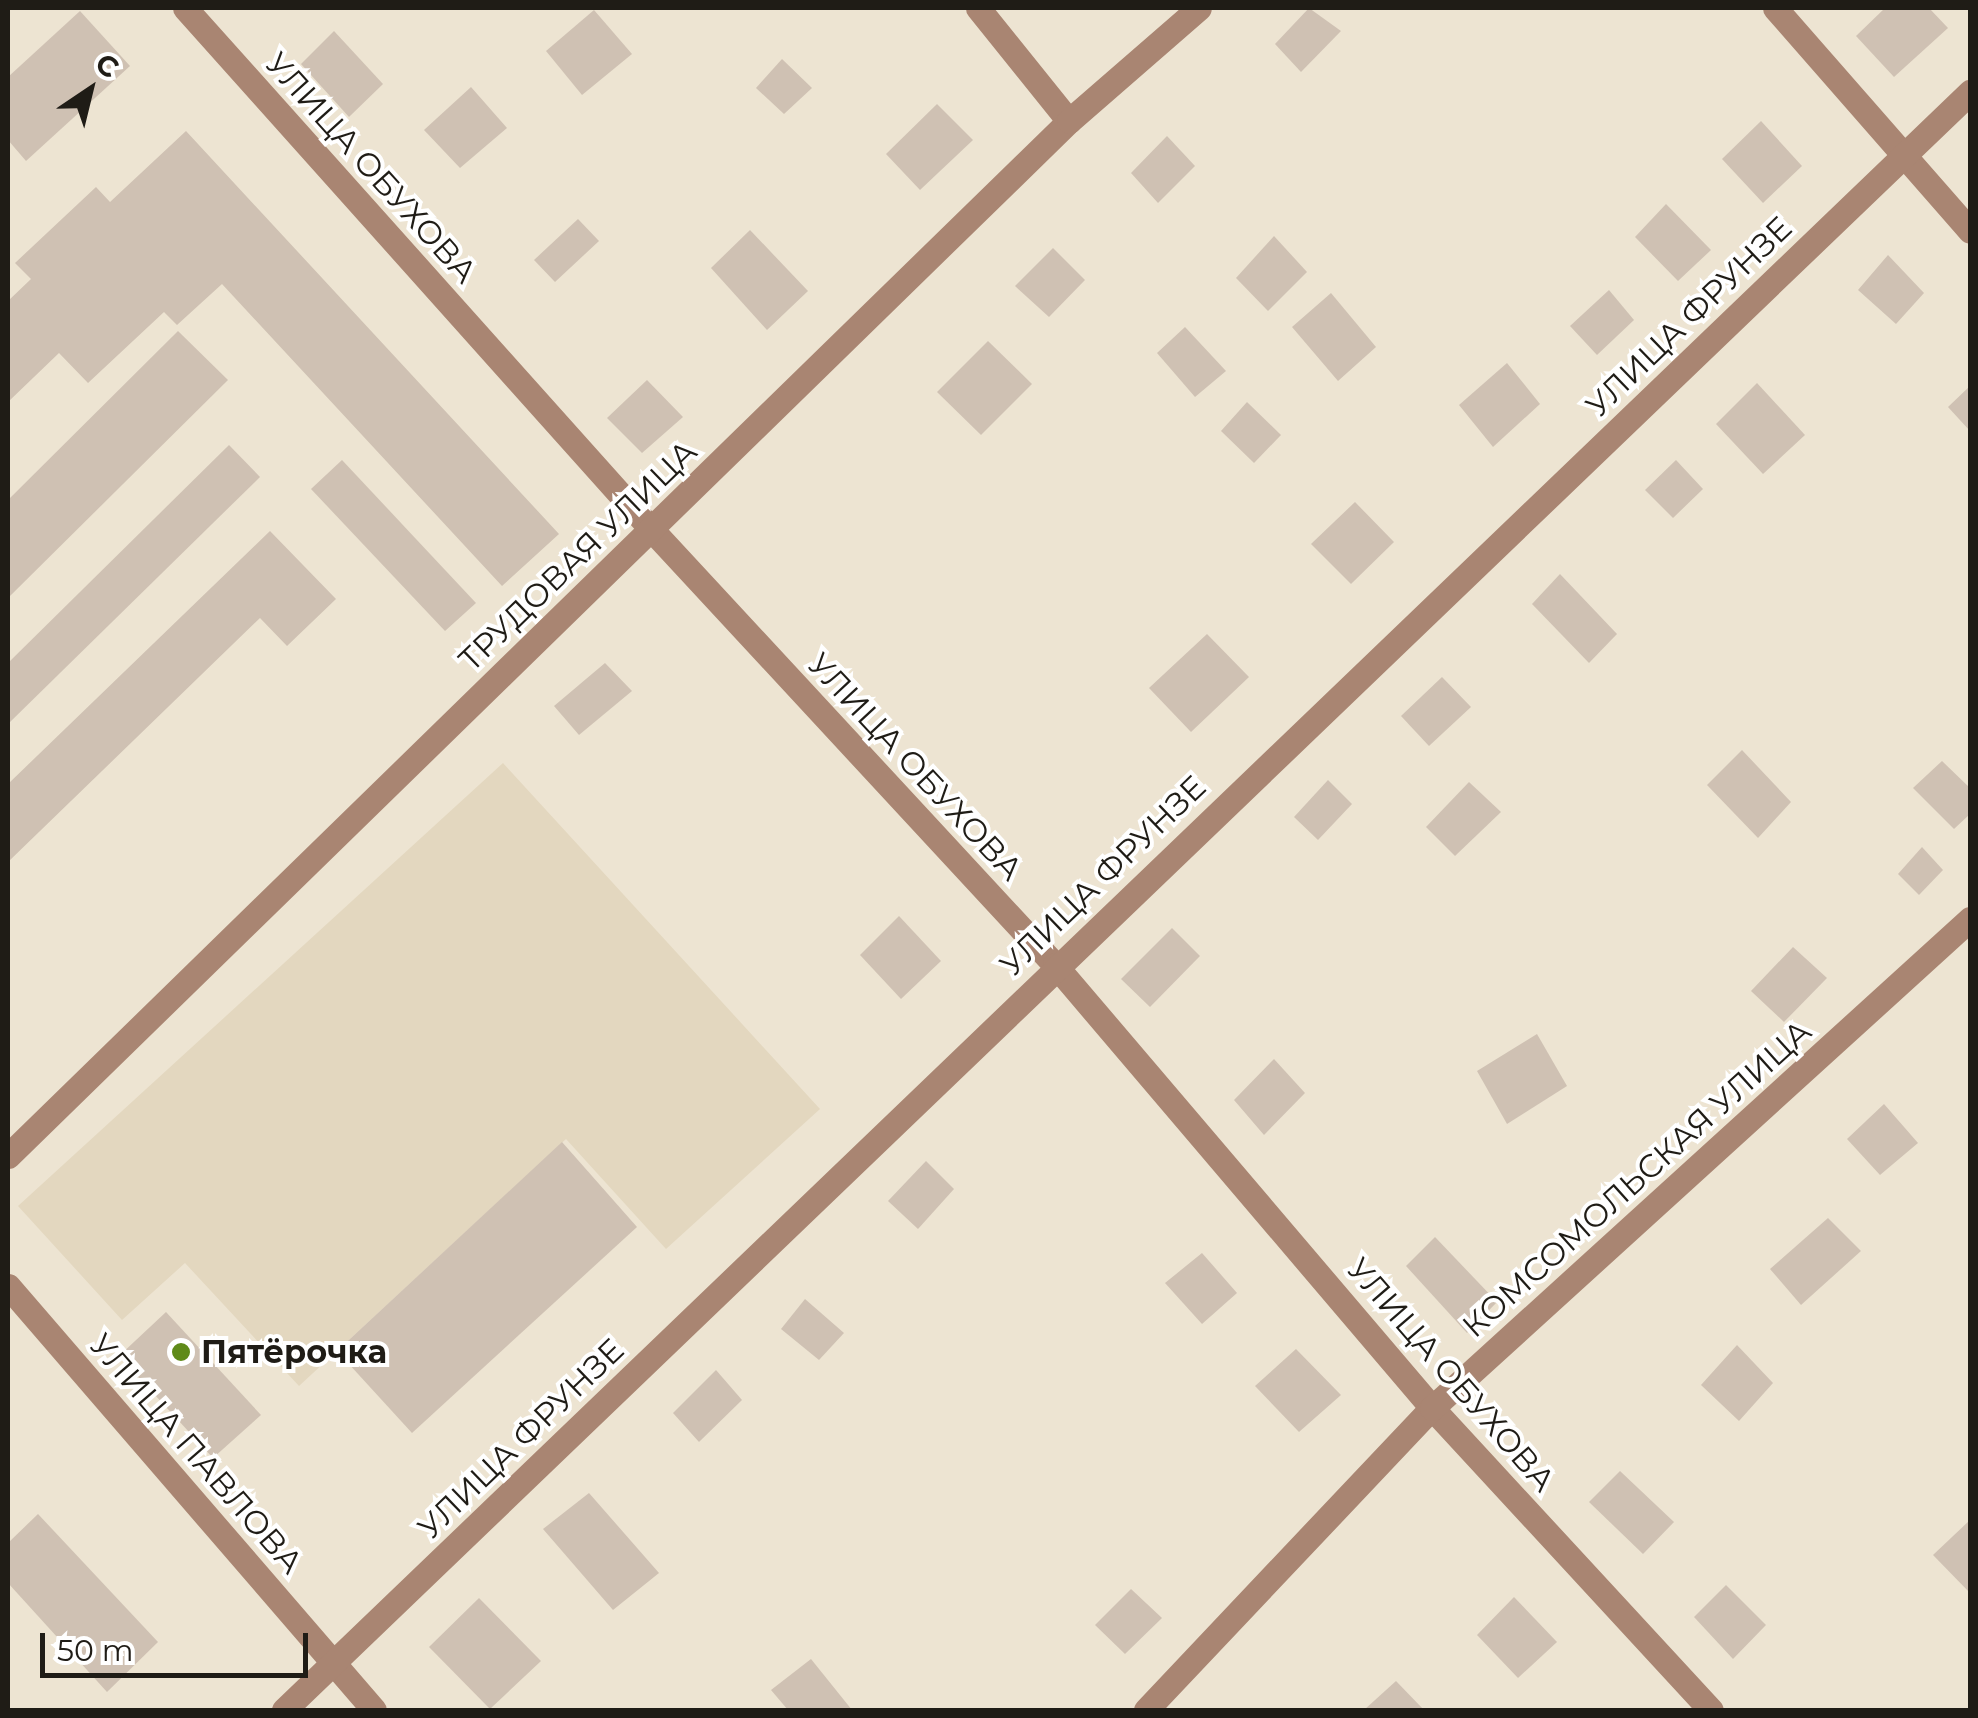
<!DOCTYPE html>
<meta charset="utf-8">
<style>
body{margin:0}
#map{position:relative;width:1978px;height:1718px;overflow:hidden;background:#ede4d2;font-family:Montserrat,sans-serif}
div>[style]{position:absolute}
.built>*{inset:0;background:#e3d7bf}
.building>*{inset:0;background:#cfc1b3}
.minor>*{height:25px;margin:-12.5px;padding:0 12.5px;transform-origin:12.5px;border-radius:12.5px;background:#a98572}
.dots>*{width:28px;height:28px;translate:-50% -50%;box-sizing:border-box;border:5px solid #fff;border-radius:50%}
span{translate:-50% -50%;white-space:nowrap;text-align:center;line-height:1.15;-webkit-text-stroke:8px #fff;paint-order:stroke}
.street-label{font-size:32px;color:#1f1c16}
.poi-label{font-size:32px;color:#1f1c16;font-weight:700}
.left{translate:0 -50%;text-align:left}
.frame{position:absolute;inset:0;border:10px solid #1f1c16;pointer-events:none}
.north{position:absolute;left:40px;top:40px;width:100px;height:100px;-webkit-text-stroke:8px #fff;paint-order:stroke;rotate:35deg;font-size:28px;font-weight:700;line-height:40px;text-align:center;color:#1f1c16}
.north::after{content:'';display:block;margin:auto;width:35px;height:45px;background:#1f1c16;clip-path:polygon(50% 0,100% 100%,50% 72%,0 100%)}
.scale{position:absolute;left:40px;top:1633px;width:268px;height:45px;box-sizing:border-box;border:5px solid #1f1c16;border-top:0;padding-left:12px;font-size:30px;line-height:35px;white-space:nowrap;color:#1f1c16;-webkit-text-stroke:8px #fff;paint-order:stroke}
</style>
<div id="map">
<div class="built">
<div style="clip-path:polygon(503px 763px,820px 1109px,666px 1249px,566px 1139px,299px 1386px,185px 1263px,122px 1320px,18px 1206px)"></div>
</div>
<div class="building">
<div style="clip-path:polygon(1309px 8px,1341px 31px,1301px 72px,1275px 44px)"></div>
<div style="clip-path:polygon(1885px 8px,1929px 8px,1948px 28px,1894px 77px,1856px 36px)"></div>
<div style="clip-path:polygon(594px 10px,632px 54px,582px 95px,546px 51px)"></div>
<div style="clip-path:polygon(80px 11px,130px 66px,26px 161px,8px 140px,8px 77px)"></div>
<div style="clip-path:polygon(334px 31px,383px 84px,349px 117px,301px 64px)"></div>
<div style="clip-path:polygon(782px 59px,812px 88px,784px 114px,756px 88px)"></div>
<div style="clip-path:polygon(471px 87px,507px 128px,460px 168px,424px 130px)"></div>
<div style="clip-path:polygon(937px 104px,973px 140px,920px 190px,886px 154px)"></div>
<div style="clip-path:polygon(1761px 121px,1802px 166px,1763px 203px,1722px 159px)"></div>
<div style="clip-path:polygon(186px 131px,559px 534px,502px 586px,222px 284px,177px 325px,164px 312px,88px 383px,59px 353px,8px 402px,8px 301px,31px 279px,15px 263px,96px 187px,110px 202px)"></div>
<div style="clip-path:polygon(1167px 136px,1195px 166px,1158px 203px,1131px 173px)"></div>
<div style="clip-path:polygon(1666px 204px,1711px 250px,1678px 281px,1635px 237px)"></div>
<div style="clip-path:polygon(578px 219px,599px 241px,555px 282px,534px 260px)"></div>
<div style="clip-path:polygon(750px 230px,808px 291px,767px 330px,711px 268px)"></div>
<div style="clip-path:polygon(1274px 236px,1307px 272px,1268px 311px,1236px 278px)"></div>
<div style="clip-path:polygon(1053px 248px,1085px 280px,1049px 317px,1015px 286px)"></div>
<div style="clip-path:polygon(1888px 255px,1924px 293px,1896px 324px,1858px 290px)"></div>
<div style="clip-path:polygon(1609px 290px,1634px 320px,1597px 355px,1570px 326px)"></div>
<div style="clip-path:polygon(1331px 293px,1376px 347px,1338px 381px,1292px 327px)"></div>
<div style="clip-path:polygon(1185px 327px,1226px 371px,1195px 397px,1157px 353px)"></div>
<div style="clip-path:polygon(178px 331px,228px 380px,8px 598px,8px 500px)"></div>
<div style="clip-path:polygon(988px 341px,1032px 384px,981px 435px,937px 392px)"></div>
<div style="clip-path:polygon(1507px 363px,1540px 404px,1493px 447px,1459px 405px)"></div>
<div style="clip-path:polygon(647px 380px,683px 417px,642px 453px,607px 418px)"></div>
<div style="clip-path:polygon(1757px 383px,1805px 435px,1763px 474px,1716px 424px)"></div>
<div style="clip-path:polygon(1970px 386px,1970px 431px,1948px 407px)"></div>
<div style="clip-path:polygon(1247px 402px,1281px 435px,1254px 463px,1221px 431px)"></div>
<div style="clip-path:polygon(229px 445px,260px 477px,8px 724px,8px 663px)"></div>
<div style="clip-path:polygon(342px 460px,476px 603px,445px 631px,311px 489px)"></div>
<div style="clip-path:polygon(1676px 460px,1703px 489px,1673px 518px,1645px 490px)"></div>
<div style="clip-path:polygon(1355px 502px,1394px 542px,1351px 584px,1311px 544px)"></div>
<div style="clip-path:polygon(270px 531px,336px 599px,287px 646px,260px 618px,8px 862px,8px 784px)"></div>
<div style="clip-path:polygon(1560px 574px,1617px 634px,1589px 663px,1532px 604px)"></div>
<div style="clip-path:polygon(1207px 634px,1249px 677px,1191px 732px,1149px 688px)"></div>
<div style="clip-path:polygon(605px 663px,632px 691px,579px 735px,554px 706px)"></div>
<div style="clip-path:polygon(1442px 677px,1471px 707px,1429px 746px,1401px 716px)"></div>
<div style="clip-path:polygon(1742px 750px,1791px 802px,1758px 838px,1707px 785px)"></div>
<div style="clip-path:polygon(1942px 761px,1970px 788px,1970px 814px,1954px 829px,1913px 788px)"></div>
<div style="clip-path:polygon(1328px 780px,1352px 804px,1318px 840px,1294px 817px)"></div>
<div style="clip-path:polygon(1469px 782px,1501px 812px,1455px 856px,1426px 827px)"></div>
<div style="clip-path:polygon(1922px 847px,1943px 870px,1919px 895px,1898px 874px)"></div>
<div style="clip-path:polygon(899px 916px,941px 961px,901px 999px,860px 955px)"></div>
<div style="clip-path:polygon(1172px 928px,1200px 956px,1150px 1007px,1121px 979px)"></div>
<div style="clip-path:polygon(1793px 947px,1827px 978px,1784px 1022px,1751px 991px)"></div>
<div style="clip-path:polygon(1537px 1034px,1567px 1086px,1507px 1124px,1477px 1071px)"></div>
<div style="clip-path:polygon(1274px 1059px,1305px 1093px,1264px 1135px,1234px 1100px)"></div>
<div style="clip-path:polygon(1884px 1104px,1918px 1143px,1880px 1175px,1847px 1139px)"></div>
<div style="clip-path:polygon(562px 1142px,637px 1227px,412px 1433px,337px 1351px)"></div>
<div style="clip-path:polygon(926px 1161px,954px 1189px,918px 1229px,888px 1201px)"></div>
<div style="clip-path:polygon(1828px 1218px,1861px 1251px,1801px 1305px,1770px 1269px)"></div>
<div style="clip-path:polygon(1435px 1237px,1497px 1302px,1467px 1333px,1406px 1266px)"></div>
<div style="clip-path:polygon(1202px 1253px,1237px 1293px,1202px 1324px,1165px 1283px)"></div>
<div style="clip-path:polygon(805px 1299px,844px 1333px,819px 1360px,781px 1329px)"></div>
<div style="clip-path:polygon(166px 1312px,261px 1415px,213px 1458px,119px 1356px)"></div>
<div style="clip-path:polygon(1737px 1345px,1773px 1383px,1739px 1421px,1701px 1385px)"></div>
<div style="clip-path:polygon(1296px 1349px,1341px 1395px,1299px 1432px,1255px 1386px)"></div>
<div style="clip-path:polygon(716px 1370px,742px 1400px,699px 1442px,673px 1413px)"></div>
<div style="clip-path:polygon(1620px 1471px,1674px 1522px,1643px 1554px,1589px 1502px)"></div>
<div style="clip-path:polygon(589px 1493px,659px 1573px,613px 1610px,543px 1529px)"></div>
<div style="clip-path:polygon(38px 1514px,158px 1642px,107px 1692px,8px 1583px,8px 1543px)"></div>
<div style="clip-path:polygon(1970px 1520px,1970px 1593px,1933px 1555px)"></div>
<div style="clip-path:polygon(1726px 1585px,1766px 1625px,1733px 1659px,1694px 1617px)"></div>
<div style="clip-path:polygon(1131px 1589px,1162px 1618px,1125px 1654px,1095px 1625px)"></div>
<div style="clip-path:polygon(1514px 1597px,1557px 1642px,1518px 1678px,1477px 1635px)"></div>
<div style="clip-path:polygon(479px 1598px,541px 1661px,490px 1709px,429px 1647px)"></div>
<div style="clip-path:polygon(811px 1659px,852px 1710px,788px 1710px,771px 1690px)"></div>
<div style="clip-path:polygon(1396px 1681px,1424px 1710px,1364px 1710px)"></div>
</div>
<div class="minor">
<div style="left:185px;top:8px;width:700px;rotate:48.18deg"></div>
<div style="left:652px;top:530px;width:593px;rotate:47.19deg"></div>
<div style="left:1055px;top:965px;width:582px;rotate:49.6deg"></div>
<div style="left:1432px;top:1408px;width:411px;rotate:47.3deg"></div>
<div style="left:978px;top:8px;width:145px;rotate:51.2deg"></div>
<div style="left:1775px;top:8px;width:296px;rotate:48.8deg"></div>
<div style="left:8px;top:1156px;width:1482px;rotate:-44.29deg"></div>
<div style="left:1069px;top:121px;width:172px;rotate:-41deg"></div>
<div style="left:8px;top:1286px;width:560px;rotate:49.2deg"></div>
<div style="left:284px;top:1710px;width:2337px;rotate:-43.82deg"></div>
<div style="left:1146px;top:1710px;width:416px;rotate:-46.6deg"></div>
<div style="left:1432px;top:1408px;width:727px;rotate:-42.27deg"></div>
</div>
<div class="dots">
<div style="left:181px;top:1352px;background:#5f8a19"></div>
</div>
<div class="street-label">
<span style="left:371px;top:168px;rotate:48deg">УЛИЦА ОБУХОВА</span>
<span style="left:1689px;top:317px;rotate:-44deg">УЛИЦА ФРУНЗЕ</span>
<span style="left:578px;top:556px;rotate:-44deg">ТРУДОВАЯ УЛИЦА</span>
<span style="left:915px;top:767px;rotate:47deg">УЛИЦА ОБУХОВА</span>
<span style="left:1103px;top:876px;rotate:-44deg">УЛИЦА ФРУНЗЕ</span>
<span style="left:1637px;top:1179px;rotate:-42deg">КОМСОМОЛЬСКАЯ УЛИЦА</span>
<span style="left:1451px;top:1375px;rotate:49deg">УЛИЦА ОБУХОВА</span>
<span style="left:521px;top:1439px;rotate:-44deg">УЛИЦА ФРУНЗЕ</span>
<span style="left:196px;top:1454px;rotate:49deg">УЛИЦА ПАВЛОВА</span>
</div>
<div class="poi-label">
<span class="left" style="left:201px;top:1352px">Пятёрочка</span>
</div>
<div class="frame"></div>
<div class="north">С</div>
<div class="scale">50 m</div>
</div>
